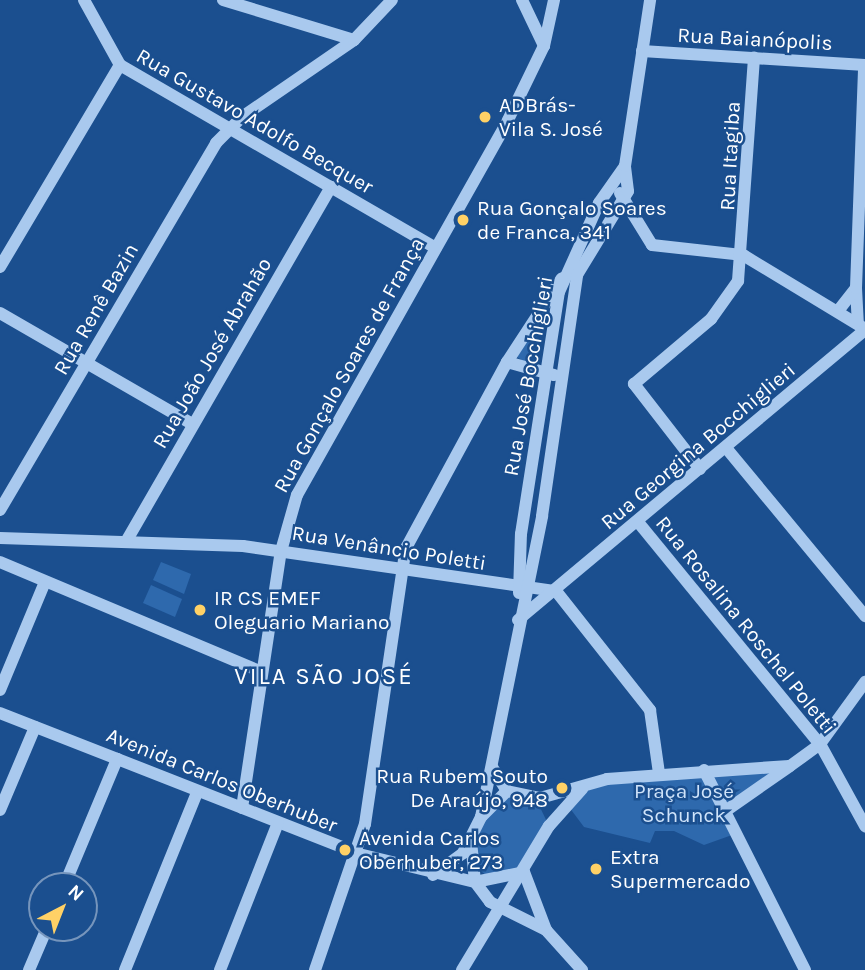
<!DOCTYPE html>
<meta charset="utf-8">
<style>
body{margin:0}
#map{position:relative;width:865px;height:970px;overflow:hidden;background:#1b4f8f;font-family:Karla,sans-serif}
div>[style]{position:absolute}
.green>*{inset:0;background:#2e69ad}
.minor>*{height:12px;margin:-6px;padding:0 6px;transform-origin:6px;border-radius:6px;background:#a9c9ee}
.dots>*{width:19px;height:19px;translate:-50% -50%;box-sizing:border-box;border:4px solid #1b4f8f;border-radius:50%}
span{translate:-50% -50%;white-space:nowrap;text-align:center;line-height:1.15;-webkit-text-stroke:5px #1b4f8f;paint-order:stroke}
.street-label{font-size:21px;color:#fff}
.poi-label{font-size:21px;color:#fff}
.left{translate:0 -50%;text-align:left}
.right{translate:-100% -50%;text-align:right}
.park-label{font-size:21px;color:#cfe3fa}
.quarter-label{font-size:24px;color:#fff;letter-spacing:2px}
.north{position:absolute;left:28px;top:872px;width:70px;height:70px;box-sizing:border-box;background:#1b4f8f;border:2px solid #7695bc;border-radius:50%;rotate:42deg;font-size:19px;font-weight:700;line-height:28px;text-align:center;color:#fff}
.north::after{content:'';display:block;margin:auto;width:24px;height:32px;background:#ffd166;clip-path:polygon(50% 0,100% 100%,50% 72%,0 100%)}
</style>
<div id="map">
<div class="green">
<div style="clip-path:polygon(538px 324px,534px 360px,528px 364px,517px 357px)"></div>
<div style="clip-path:polygon(161px 562px,191px 574px,184px 594px,153px 580px)"></div>
<div style="clip-path:polygon(151px 585px,182px 599px,175px 617px,143px 603px)"></div>
<div style="clip-path:polygon(785px 767px,727px 815px,707px 771px)"></div>
<div style="clip-path:polygon(704px 772px,732px 835px,704px 845px,674px 831px,655px 831px,650px 843px,584px 827px,569px 807px,592px 785px)"></div>
<div style="clip-path:polygon(511px 794px,537px 801px,549px 826px,524px 870px,490px 878px,478px 869px,475px 850px,481px 821px)"></div>
</div>
<div class="minor">
<div style="left:84px;top:0;width:74px;rotate:61deg"></div>
<div style="left:120px;top:65px;width:365px;rotate:30.1deg"></div>
<div style="left:223px;top:0;width:137px;rotate:17deg"></div>
<div style="left:522px;top:0;width:51px;rotate:64.4deg"></div>
<div style="left:642px;top:51px;width:223px;rotate:3.6deg"></div>
<div style="left:620px;top:193px;width:61px;rotate:58.4deg"></div>
<div style="left:652px;top:245px;width:92px;rotate:6.3deg"></div>
<div style="left:743px;top:255px;width:143px;rotate:31.2deg"></div>
<div style="left:0;top:267px;width:235px;rotate:-59.3deg"></div>
<div style="left:856px;top:288px;width:36px;rotate:87deg"></div>
<div style="left:838px;top:311px;width:29px;rotate:-52deg"></div>
<div style="left:856px;top:288px;width:223px;rotate:-87.9deg"></div>
<div style="left:0;top:313px;width:222px;rotate:30deg"></div>
<div style="left:507px;top:362px;width:49px;rotate:15.5deg"></div>
<div style="left:727px;top:449px;width:217px;rotate:50.4deg"></div>
<div style="left:700px;top:469px;width:108px;rotate:-127.8deg"></div>
<div style="left:634px;top:384px;width:101px;rotate:-40.2deg"></div>
<div style="left:711px;top:319px;width:47px;rotate:-54.6deg"></div>
<div style="left:738px;top:281px;width:224px;rotate:-85.9deg"></div>
<div style="left:0;top:510px;width:426px;rotate:-59.5deg"></div>
<div style="left:216px;top:143px;width:37px;rotate:-45deg"></div>
<div style="left:242px;top:117px;width:136px;rotate:-34.5deg"></div>
<div style="left:354px;top:40px;width:55px;rotate:-46.5deg"></div>
<div style="left:638px;top:522px;width:287px;rotate:50.7deg"></div>
<div style="left:820px;top:744px;width:94px;rotate:61.2deg"></div>
<div style="left:0;top:538px;width:243px;rotate:1.9deg"></div>
<div style="left:243px;top:546px;width:316px;rotate:8.2deg"></div>
<div style="left:556px;top:591px;width:152px;rotate:51.7deg"></div>
<div style="left:650px;top:710px;width:64px;rotate:81.9deg"></div>
<div style="left:127px;top:540px;width:408px;rotate:-60deg"></div>
<div style="left:0;top:562px;width:284px;rotate:22.8deg"></div>
<div style="left:519px;top:593px;width:59px;rotate:-88.1deg"></div>
<div style="left:521px;top:534px;width:245px;rotate:-81.1deg"></div>
<div style="left:559px;top:292px;width:98px;rotate:-65.8deg"></div>
<div style="left:599px;top:203px;width:45px;rotate:-54.9deg"></div>
<div style="left:518px;top:620px;width:452px;rotate:-39.9deg"></div>
<div style="left:0;top:690px;width:117px;rotate:-67.4deg"></div>
<div style="left:0;top:713px;width:386px;rotate:21.4deg"></div>
<div style="left:359px;top:854px;width:119px;rotate:13.6deg"></div>
<div style="left:475px;top:882px;width:50px;rotate:-11.5deg"></div>
<div style="left:524px;top:872px;width:62px;rotate:69.2deg"></div>
<div style="left:492px;top:767px;width:28px;rotate:58deg"></div>
<div style="left:507px;top:791px;width:34px;rotate:12deg"></div>
<div style="left:540px;top:798px;width:70px;rotate:-15.8deg"></div>
<div style="left:607px;top:779px;width:183px;rotate:-4.1deg"></div>
<div style="left:790px;top:766px;width:37px;rotate:-36deg"></div>
<div style="left:820px;top:744px;width:77px;rotate:-54deg"></div>
<div style="left:704px;top:770px;width:224px;rotate:63.2deg"></div>
<div style="left:242px;top:808px;width:260px;rotate:-81.4deg"></div>
<div style="left:281px;top:551px;width:58px;rotate:-74.1deg"></div>
<div style="left:297px;top:495px;width:430px;rotate:-60.6deg"></div>
<div style="left:508px;top:120px;width:82px;rotate:-64.1deg"></div>
<div style="left:544px;top:46px;width:47px;rotate:-77.7deg"></div>
<div style="left:0;top:810px;width:90px;rotate:-67.1deg"></div>
<div style="left:724px;top:812px;width:80px;rotate:-34.9deg"></div>
<div style="left:481px;top:817px;width:37px;rotate:-45deg"></div>
<div style="left:471px;top:841px;width:41px;rotate:84.4deg"></div>
<div style="left:475px;top:882px;width:25px;rotate:53deg"></div>
<div style="left:490px;top:902px;width:63px;rotate:26.6deg"></div>
<div style="left:546px;top:930px;width:54px;rotate:48deg"></div>
<div style="left:433px;top:875px;width:37px;rotate:-36deg"></div>
<div style="left:463px;top:853px;width:40px;rotate:-63.4deg"></div>
<div style="left:481px;top:817px;width:307px;rotate:-78.5deg"></div>
<div style="left:542px;top:516px;width:244px;rotate:-81.7deg"></div>
<div style="left:577px;top:275px;width:98px;rotate:-58.7deg"></div>
<div style="left:628px;top:191px;width:25px;rotate:-97deg"></div>
<div style="left:625px;top:166px;width:168px;rotate:-81.4deg"></div>
<div style="left:64px;top:886px;width:138px;rotate:-67.3deg"></div>
<div style="left:29px;top:970px;width:46px;rotate:-66.8deg"></div>
<div style="left:125px;top:970px;width:191px;rotate:-67.9deg"></div>
<div style="left:220px;top:970px;width:158px;rotate:-68.5deg"></div>
<div style="left:315px;top:970px;width:154px;rotate:-71.1deg"></div>
<div style="left:365px;top:824px;width:279px;rotate:-81.6deg"></div>
<div style="left:406px;top:548px;width:212px;rotate:-61.5deg"></div>
<div style="left:507px;top:362px;width:100px;rotate:-56.8deg"></div>
<div style="left:462px;top:970px;width:168px;rotate:-58.9deg"></div>
<div style="left:549px;top:826px;width:50px;rotate:-48.3deg"></div>
</div>
<div class="dots">
<div style="left:485px;top:117px;background:#ffd166"></div>
<div style="left:463px;top:220px;background:#ffd166"></div>
<div style="left:200px;top:610px;background:#ffd166"></div>
<div style="left:562px;top:788px;background:#ffd166"></div>
<div style="left:345px;top:850px;background:#ffd166"></div>
<div style="left:596px;top:869px;background:#ffd166"></div>
</div>
<div class="street-label">
<span style="left:755px;top:39px;rotate:3deg">Rua Baianópolis</span>
<span style="left:255px;top:121px;rotate:30deg">Rua Gustavo Adolfo Becquer</span>
<span style="left:730px;top:156px;rotate:-87deg">Rua Itagiba</span>
<span style="left:96px;top:309px;rotate:-60deg">Rua Renê Bazin</span>
<span style="left:212px;top:353px;rotate:-60deg">Rua João José Abrahão</span>
<span style="left:349px;top:365px;rotate:-61deg">Rua Gonçalo Soares de França</span>
<span style="left:528px;top:376px;rotate:-80deg">Rua José Bocchiglieri</span>
<span style="left:698px;top:446px;rotate:-40deg">Rua Georgina Bocchiglieri</span>
<span style="left:389px;top:548px;rotate:9deg">Rua Venâncio Poletti</span>
<span style="left:746px;top:625px;rotate:51deg">Rua Rosalina Roschel Poletti</span>
<span style="left:222px;top:780px;rotate:22deg">Avenida Carlos Oberhuber</span>
</div>
<div class="poi-label">
<span class="left" style="left:499px;top:117px">ADBrás-<br>Vila S. José</span>
<span class="left" style="left:477px;top:220px">Rua Gonçalo Soares<br>de Franca, 341</span>
<span class="left" style="left:214px;top:610px">IR CS EMEF<br>Oleguario Mariano</span>
<span class="right" style="left:548px;top:788px">Rua Rubem Souto<br>De Araújo, 948</span>
<span class="left" style="left:359px;top:850px">Avenida Carlos<br>Oberhuber, 273</span>
<span class="left" style="left:610px;top:869px">Extra<br>Supermercado</span>
</div>
<div class="park-label">
<span style="left:684px;top:803px">Praça José<br>Schunck</span>
</div>
<div class="quarter-label">
<span style="left:324px;top:677px">VILA SÃO JOSÉ</span>
</div>
<div class="north">N</div>
</div>
